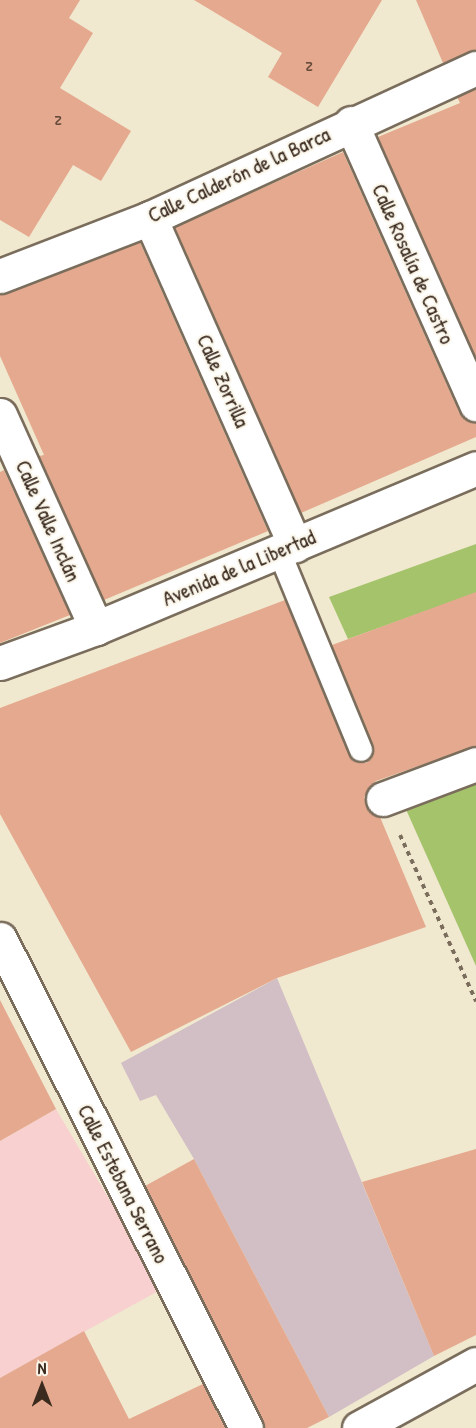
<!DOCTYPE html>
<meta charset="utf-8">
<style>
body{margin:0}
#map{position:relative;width:476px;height:1428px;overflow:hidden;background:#f0e9d0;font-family:"Patrick Hand",sans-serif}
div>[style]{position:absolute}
.built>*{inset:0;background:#f7d0cf}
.industrial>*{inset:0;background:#d2bec5}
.green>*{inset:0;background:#a5c36b}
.building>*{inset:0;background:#e4a98e}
.path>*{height:4px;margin-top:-2px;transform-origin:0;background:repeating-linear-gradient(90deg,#7a6d5c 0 4.5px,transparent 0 9px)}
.roads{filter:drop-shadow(2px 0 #7a6d5c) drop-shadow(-2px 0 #7a6d5c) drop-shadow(0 2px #7a6d5c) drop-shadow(0 -2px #7a6d5c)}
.service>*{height:22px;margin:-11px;padding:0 11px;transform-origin:11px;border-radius:11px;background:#fff}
.pedestrian>*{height:33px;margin:-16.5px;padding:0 16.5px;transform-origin:16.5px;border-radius:16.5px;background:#fff}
.minor>*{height:33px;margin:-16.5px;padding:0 16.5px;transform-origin:16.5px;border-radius:16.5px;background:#fff}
span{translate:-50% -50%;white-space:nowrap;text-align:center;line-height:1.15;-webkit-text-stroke:4.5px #fbf7ec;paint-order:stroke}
.number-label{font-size:18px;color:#654a3a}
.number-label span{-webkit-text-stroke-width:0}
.street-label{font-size:21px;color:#3b2a1e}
.north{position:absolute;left:12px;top:1356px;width:60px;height:60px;-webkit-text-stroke:4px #fbf7ec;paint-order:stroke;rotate:0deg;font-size:16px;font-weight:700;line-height:24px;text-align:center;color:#3b2a1e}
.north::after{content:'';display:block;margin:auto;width:21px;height:27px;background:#3b2a1e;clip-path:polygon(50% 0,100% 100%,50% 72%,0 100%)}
</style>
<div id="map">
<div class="built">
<div style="clip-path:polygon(56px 1109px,162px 1289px,0 1378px,0 1141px)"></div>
</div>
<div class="industrial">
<div style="clip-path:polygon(277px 978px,434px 1356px,329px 1417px,194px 1159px,156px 1095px,140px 1101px,121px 1063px)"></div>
</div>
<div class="green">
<div style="clip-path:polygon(476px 544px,476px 593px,348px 639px,329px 597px)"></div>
<div style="clip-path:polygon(476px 777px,476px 966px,404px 805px)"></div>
</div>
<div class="building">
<div style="clip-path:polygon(0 0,80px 0,69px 18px,93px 33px,60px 88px,131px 131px,101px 181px,73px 165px,29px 237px,0 220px)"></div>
<div style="clip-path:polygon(194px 0,382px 0,318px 107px,268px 77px,282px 53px)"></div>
<div style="clip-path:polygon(416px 0,476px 0,476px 50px,443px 63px)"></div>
<div style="clip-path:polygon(476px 89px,476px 358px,378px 137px,460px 103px,457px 97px)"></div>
<div style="clip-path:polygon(343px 152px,459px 412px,465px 419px,476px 422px,476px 437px,301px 513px,175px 227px)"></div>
<div style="clip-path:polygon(140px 242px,268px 531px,104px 600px,39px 456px,44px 455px,0 356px,0 294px)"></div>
<div style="clip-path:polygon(4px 470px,70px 615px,0 643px,0 472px)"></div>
<div style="clip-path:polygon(476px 592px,476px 746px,376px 781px,364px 797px,371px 813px,380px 817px,426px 927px,277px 978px,131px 1052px,0 814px,0 708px,285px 600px,349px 755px,353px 761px,366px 763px,372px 758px,373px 745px,332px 645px)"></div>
<div style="clip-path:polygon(0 1000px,56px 1109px,0 1141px)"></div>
<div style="clip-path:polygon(476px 1149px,476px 1335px,434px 1356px,362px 1182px)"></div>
<div style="clip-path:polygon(194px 1159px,329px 1417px,307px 1428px,265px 1428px,145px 1186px)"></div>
<div style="clip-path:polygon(84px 1331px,129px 1419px,203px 1384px,225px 1428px,0 1428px,0 1378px)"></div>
</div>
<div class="path">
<div style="left:400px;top:835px;width:183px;rotate:65.4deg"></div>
</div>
<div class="roads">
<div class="service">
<div style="left:279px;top:551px;width:215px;rotate:67.6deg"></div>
</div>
<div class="pedestrian">
<div style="left:383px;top:799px;width:99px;rotate:-20.6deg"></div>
</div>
<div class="minor">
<div style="left:351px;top:123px;width:308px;rotate:66deg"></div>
<div style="left:150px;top:218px;width:358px;rotate:66.1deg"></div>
<div style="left:0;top:276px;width:161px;rotate:-21.1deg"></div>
<div style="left:150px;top:218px;width:359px;rotate:-24.7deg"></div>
<div style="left:0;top:415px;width:234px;rotate:65.7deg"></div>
<div style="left:0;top:663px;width:102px;rotate:-20deg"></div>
<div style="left:96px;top:628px;width:412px;rotate:-22.8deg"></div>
<div style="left:0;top:939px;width:547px;rotate:63.29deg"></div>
<div style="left:359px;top:1428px;width:133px;rotate:-28.7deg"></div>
</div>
</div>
<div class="number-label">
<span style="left:309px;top:65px">z</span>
<span style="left:58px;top:119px">z</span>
</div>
<div class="street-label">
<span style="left:239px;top:175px;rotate:-25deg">Calle Calderón de la Barca</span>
<span style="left:413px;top:264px;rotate:66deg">Calle Rosalía de Castro</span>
<span style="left:223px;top:381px;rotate:66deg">Calle Zorrilla</span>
<span style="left:48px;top:521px;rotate:66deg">Calle Valle Inclán</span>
<span style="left:239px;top:568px;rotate:-23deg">Avenida de la Libertad</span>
<span style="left:123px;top:1184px;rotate:63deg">Calle Estebana Serrano</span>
</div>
<div class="north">N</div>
</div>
